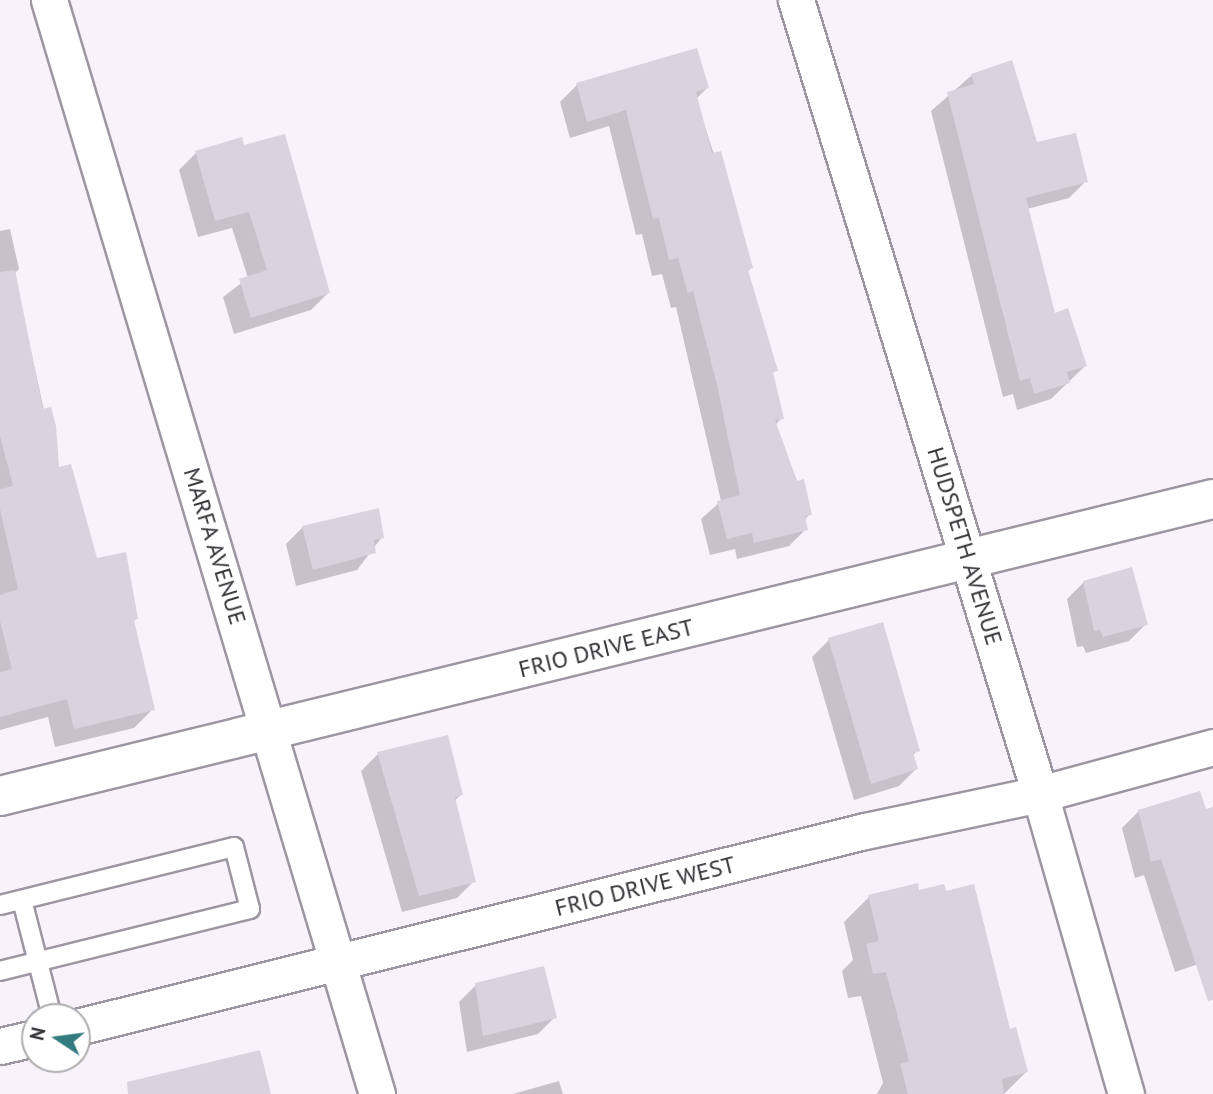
<!DOCTYPE html>
<style>
body{margin:0}
#map{position:relative;width:1213px;height:1094px;overflow:hidden;background:#f8f2fd;font-family:"PT Sans",sans-serif}
div>[style]{position:absolute}
.shadow>*{inset:0;background:#0003}
.building>*{inset:0;background:#d9d2df}
.roads{filter:drop-shadow(2px 0 #9c96a3) drop-shadow(-2px 0 #9c96a3) drop-shadow(0 2px #9c96a3) drop-shadow(0 -2px #9c96a3)}
.lane>*{height:18px;margin:-9px;padding:0 9px;transform-origin:9px;border-radius:9px;background:#fff}
.street>*{height:35px;margin:-17.5px;padding:0 17.5px;transform-origin:17.5px;border-radius:17.5px;background:#fff}
.secondary>*{height:38px;margin:-19px;padding:0 19px;transform-origin:19px;border-radius:19px;background:#fff}
span{translate:-50% -50%;white-space:nowrap;text-align:center;line-height:1.15;-webkit-text-stroke:5px #fff;paint-order:stroke}
.street-label{font-size:24px;color:#353238}
.north{position:absolute;left:21px;top:1003px;width:70px;height:70px;box-sizing:border-box;background:#fff;border:2px solid #aeadaf;border-radius:50%;rotate:283deg;font-size:19px;font-weight:700;line-height:28px;text-align:center;color:#353238}
.north::after{content:'';display:block;margin:auto;width:24px;height:32px;background:#327b81;clip-path:polygon(50% 0,100% 100%,50% 72%,0 100%)}
</style>
<div id="map">
<div class="shadow">
<div style="clip-path:polygon(972px 75px,1036px 145px,1086px 181px,1069px 198px,1027px 209px,1054px 315px,1085px 366px,1051px 399px,1017px 410px,1013px 394px,1003px 397px,931px 111px)"></div>
<div style="clip-path:polygon(577px 85px,707px 88px,696px 99px,751px 268px,747px 272px,776px 370px,772px 374px,782px 418px,775px 425px,810px 514px,804px 520px,806px 529px,789px 546px,737px 559px,735px 549px,710px 555px,701px 519px,721px 501px,676px 307px,671px 308px,662px 274px,652px 276px,642px 234px,636px 235px,609px 126px,570px 138px,560px 102px)"></div>
<div style="clip-path:polygon(196px 153px,328px 293px,311px 310px,234px 334px,223px 297px,248px 278px,232px 228px,198px 237px,179px 170px)"></div>
<div style="clip-path:polygon(10px 229px,19px 269px,14px 274px,57px 469px,96px 560px,136px 619px,133px 622px,153px 709px,134px 728px,55px 747px,48px 717px,0 730px,0 231px)"></div>
<div style="clip-path:polygon(303px 527px,382px 537px,357px 570px,296px 586px,286px 544px)"></div>
<div style="clip-path:polygon(1084px 582px,1146px 624px,1129px 641px,1086px 653px,1083px 646px,1077px 647px,1067px 599px)"></div>
<div style="clip-path:polygon(882px 625px,918px 750px,912px 756px,916px 769px,899px 786px,854px 800px,812px 657px,829px 640px)"></div>
<div style="clip-path:polygon(378px 754px,461px 795px,454px 801px,474px 881px,457px 898px,402px 912px,361px 771px)"></div>
<div style="clip-path:polygon(1213px 809px,1213px 959px,1175px 972px,1144px 875px,1135px 878px,1122px 828px,1139px 811px)"></div>
<div style="clip-path:polygon(918px 892px,1009px 1031px,1026px 1072px,1004px 1094px,877px 1094px,883px 1083px,861px 996px,848px 998px,842px 971px,853px 960px,844px 922px,869px 897px)"></div>
<div style="clip-path:polygon(476px 985px,555px 1017px,538px 1034px,467px 1052px,459px 1002px)"></div>
<div style="clip-path:polygon(559px 1081px,563px 1094px,513px 1094px)"></div>
</div>
<div class="building">
<div style="clip-path:polygon(697px 48px,709px 88px,696px 92px,712px 153px,721px 151px,753px 268px,748px 270px,778px 371px,773px 372px,784px 419px,775px 420px,797px 481px,804px 479px,812px 515px,805px 516px,808px 530px,754px 543px,752px 533px,727px 539px,717px 501px,740px 495px,717px 385px,693px 291px,688px 293px,678px 258px,669px 260px,659px 218px,653px 219px,626px 110px,587px 122px,576px 83px)"></div>
<div style="clip-path:polygon(1012px 60px,1037px 142px,1076px 133px,1088px 182px,1026px 198px,1055px 313px,1068px 308px,1087px 366px,1067px 372px,1070px 383px,1034px 394px,1030px 378px,1020px 381px,947px 92px,974px 84px,971px 74px)"></div>
<div style="clip-path:polygon(285px 134px,330px 293px,251px 318px,239px 279px,267px 270px,249px 212px,215px 221px,195px 151px,242px 137px,244px 145px)"></div>
<div style="clip-path:polygon(15px 270px,43px 409px,51px 407px,56px 426px,59px 467px,71px 464px,97px 558px,126px 552px,138px 619px,134px 620px,155px 710px,74px 729px,67px 699px,0 717px,0 672px,12px 669px,0 621px,0 595px,18px 589px,0 509px,0 489px,13px 486px,0 436px,0 272px)"></div>
<div style="clip-path:polygon(379px 508px,384px 538px,374px 540px,376px 553px,313px 570px,302px 526px)"></div>
<div style="clip-path:polygon(1132px 567px,1148px 625px,1103px 637px,1100px 630px,1094px 631px,1083px 581px)"></div>
<div style="clip-path:polygon(883px 622px,920px 751px,913px 753px,918px 769px,871px 784px,828px 638px)"></div>
<div style="clip-path:polygon(448px 735px,463px 795px,455px 797px,476px 882px,419px 896px,377px 752px)"></div>
<div style="clip-path:polygon(1200px 791px,1206px 809px,1213px 807px,1213px 1000px,1208px 1001px,1161px 859px,1151px 862px,1138px 810px)"></div>
<div style="clip-path:polygon(918px 883px,919px 890px,944px 884px,946px 891px,974px 884px,1010px 1029px,1016px 1027px,1028px 1072px,1002px 1079px,1004px 1094px,908px 1094px,900px 1064px,909px 1061px,886px 972px,873px 974px,866px 944px,879px 941px,868px 895px)"></div>
<div style="clip-path:polygon(544px 966px,557px 1018px,483px 1036px,475px 983px)"></div>
<div style="clip-path:polygon(260px 1050px,271px 1094px,128px 1094px,127px 1082px)"></div>
</div>
<div class="roads">
<div class="lane">
<div style="left:22px;top:900px;width:121px;rotate:75.6deg"></div>
<div style="left:0;top:905px;width:241px;rotate:-13.9deg"></div>
<div style="left:234px;top:847px;width:64px;rotate:75.5deg"></div>
<div style="left:250px;top:909px;width:258px;rotate:166.1deg"></div>
</div>
<div class="street">
<div style="left:49px;top:0;width:1142px;rotate:73.31deg"></div>
<div style="left:796px;top:0;width:831px;rotate:72.92deg"></div>
<div style="left:1040px;top:794px;width:312px;rotate:74deg"></div>
<div style="left:77px;top:1027px;width:812px;rotate:-13.97deg"></div>
<div style="left:865px;top:831px;width:179px;rotate:-11.9deg"></div>
<div style="left:1040px;top:794px;width:179px;rotate:-15.2deg"></div>
<div style="left:0;top:1046px;width:36px;rotate:-13deg"></div>
</div>
<div class="secondary">
<div style="left:0;top:796px;width:1249px;rotate:-13.76deg"></div>
</div>
</div>
<div class="street-label">
<span style="left:215px;top:546px;rotate:73deg">MARFA AVENUE</span>
<span style="left:965px;top:546px;rotate:73deg">HUDSPETH AVENUE</span>
<span style="left:606px;top:648px;rotate:-14deg">FRIO DRIVE EAST</span>
<span style="left:645px;top:886px;rotate:-14deg">FRIO DRIVE WEST</span>
</div>
<div class="north">N</div>
</div>
